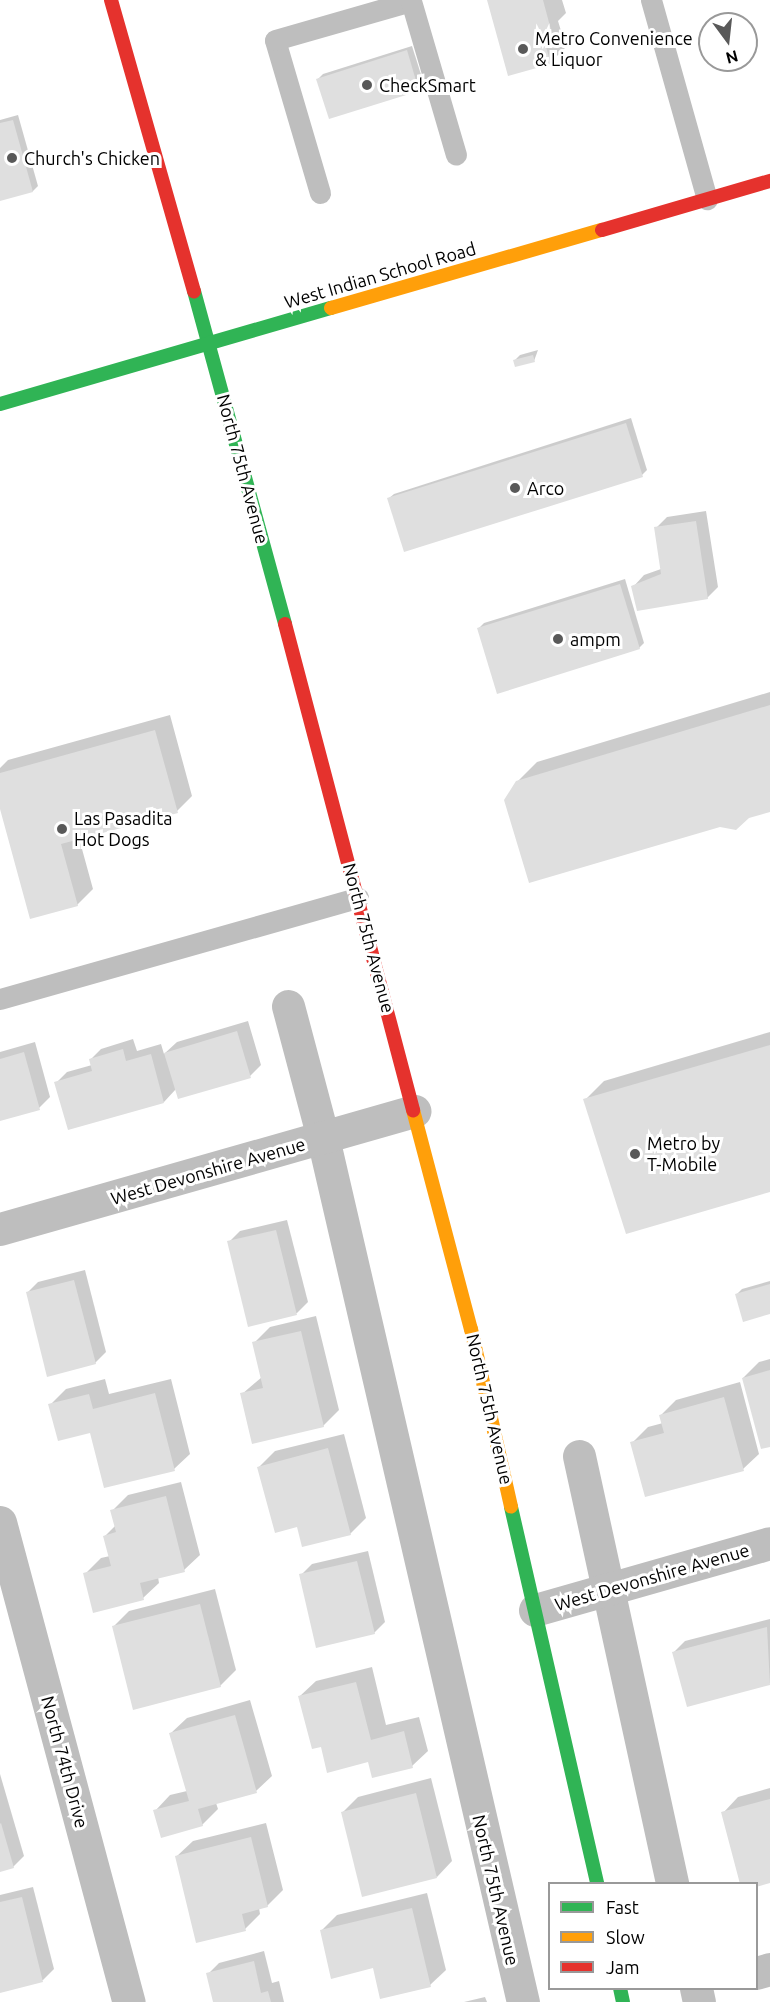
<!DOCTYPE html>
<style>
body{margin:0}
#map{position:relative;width:770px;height:2002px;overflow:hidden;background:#fff;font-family:Ubuntu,sans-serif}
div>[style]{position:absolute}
.shadow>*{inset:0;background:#0003}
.building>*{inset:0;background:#dfdfdf}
.lane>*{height:21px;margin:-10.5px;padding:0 10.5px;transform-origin:10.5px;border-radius:10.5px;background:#bebebe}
.street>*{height:33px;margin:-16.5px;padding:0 16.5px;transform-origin:16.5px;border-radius:16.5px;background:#bebebe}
.fast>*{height:14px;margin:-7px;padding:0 7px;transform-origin:7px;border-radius:7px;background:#30b455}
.slow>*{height:14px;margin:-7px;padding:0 7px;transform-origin:7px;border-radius:7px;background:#ff9f0a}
.jam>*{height:14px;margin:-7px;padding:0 7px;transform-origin:7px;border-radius:7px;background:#e5322d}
.dots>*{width:16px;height:16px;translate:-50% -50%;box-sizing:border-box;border:3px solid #fff;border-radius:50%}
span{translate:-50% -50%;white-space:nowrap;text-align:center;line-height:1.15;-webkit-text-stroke:6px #fff;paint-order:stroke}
.poi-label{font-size:18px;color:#000}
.left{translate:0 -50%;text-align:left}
.street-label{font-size:18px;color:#000}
.legend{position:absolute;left:548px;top:1882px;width:210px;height:108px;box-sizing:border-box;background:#fff;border:2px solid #999;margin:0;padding:8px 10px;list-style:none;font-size:18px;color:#000}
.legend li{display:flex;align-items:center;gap:12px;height:30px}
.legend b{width:30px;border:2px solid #999}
.north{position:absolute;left:698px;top:12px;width:60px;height:60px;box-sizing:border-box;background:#fff;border:2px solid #999;border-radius:50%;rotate:165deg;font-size:16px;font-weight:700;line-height:24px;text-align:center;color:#000}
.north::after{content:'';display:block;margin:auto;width:21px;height:27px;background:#595959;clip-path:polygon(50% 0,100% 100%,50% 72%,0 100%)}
</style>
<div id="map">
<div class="shadow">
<div style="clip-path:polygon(489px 0,562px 0,566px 13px,558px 21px,566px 47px,550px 63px)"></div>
<div style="clip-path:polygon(412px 46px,424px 84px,418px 90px,317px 80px,323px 74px)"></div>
<div style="clip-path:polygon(18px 115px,38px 186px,33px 191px,0 200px,0 120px)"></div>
<div style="clip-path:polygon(538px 350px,534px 361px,514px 361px,520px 355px)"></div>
<div style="clip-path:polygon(631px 418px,647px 470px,642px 475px,388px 499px,394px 494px)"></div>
<div style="clip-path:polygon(706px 511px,718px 587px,707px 598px,633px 587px,644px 575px,661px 569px,656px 528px,667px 517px)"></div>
<div style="clip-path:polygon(625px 579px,644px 643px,639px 648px,478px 629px,484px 623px)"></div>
<div style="clip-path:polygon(770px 692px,770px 810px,720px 826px,517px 782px,537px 762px)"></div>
<div style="clip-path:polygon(170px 715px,192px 796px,177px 811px,79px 838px,93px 889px,77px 905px,0 803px,0 768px,8px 760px)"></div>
<div style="clip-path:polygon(248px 1021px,261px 1065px,250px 1076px,176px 1089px,164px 1102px,56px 1083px,67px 1072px,92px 1065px,90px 1060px,101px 1049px,133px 1039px,137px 1051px,161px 1044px,164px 1054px,177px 1042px)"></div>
<div style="clip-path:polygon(770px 1032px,770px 1190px,585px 1100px,604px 1081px)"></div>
<div style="clip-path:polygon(35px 1042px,50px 1097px,39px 1108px,0 1120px,0 1052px)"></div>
<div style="clip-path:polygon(287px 1220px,308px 1302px,297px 1313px,249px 1325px,229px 1242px,240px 1231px)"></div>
<div style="clip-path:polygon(85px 1270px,106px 1352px,95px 1363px,27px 1293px,38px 1282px)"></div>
<div style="clip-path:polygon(770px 1281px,770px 1312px,737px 1294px,742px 1289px)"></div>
<div style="clip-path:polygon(316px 1316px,339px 1410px,323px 1426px,242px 1394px,262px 1377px,254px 1343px,270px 1327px)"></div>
<div style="clip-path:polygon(770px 1359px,770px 1445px,743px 1378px,759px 1362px)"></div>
<div style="clip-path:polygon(105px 1379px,109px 1394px,171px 1379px,190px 1454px,174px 1469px,91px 1431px,50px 1405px,66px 1389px)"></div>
<div style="clip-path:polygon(740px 1382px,759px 1454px,743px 1469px,632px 1443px,648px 1427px,663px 1423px,661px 1415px,676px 1400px)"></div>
<div style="clip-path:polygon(344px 1434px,366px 1518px,350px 1534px,259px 1467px,275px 1451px)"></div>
<div style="clip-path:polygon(181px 1482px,200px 1555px,184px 1570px,158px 1577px,159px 1583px,143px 1598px,85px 1574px,101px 1558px,110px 1556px,105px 1536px,116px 1525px,112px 1511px,128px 1495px)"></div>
<div style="clip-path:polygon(368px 1551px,385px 1622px,374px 1633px,301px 1575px,312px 1564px)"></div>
<div style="clip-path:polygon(215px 1589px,236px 1670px,220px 1686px,113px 1627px,129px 1611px)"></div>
<div style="clip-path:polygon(770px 1619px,770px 1683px,688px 1705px,674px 1652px,685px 1641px)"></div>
<div style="clip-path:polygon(372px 1667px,386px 1725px,419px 1717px,428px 1751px,412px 1766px,322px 1745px,300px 1696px,316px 1681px)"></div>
<div style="clip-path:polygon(250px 1700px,272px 1776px,256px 1791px,216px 1803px,218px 1809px,202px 1825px,155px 1811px,170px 1795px,187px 1791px,171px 1733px,187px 1718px)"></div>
<div style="clip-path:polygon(0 1774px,24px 1856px,13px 1867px,0 1871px)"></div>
<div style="clip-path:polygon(431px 1778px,452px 1861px,437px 1877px,342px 1813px,358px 1797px)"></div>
<div style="clip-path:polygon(770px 1788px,770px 1882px,756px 1884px,723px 1813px,738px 1797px)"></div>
<div style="clip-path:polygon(266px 1823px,283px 1890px,267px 1906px,259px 1908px,260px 1914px,245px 1929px,177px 1856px,193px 1841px)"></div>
<div style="clip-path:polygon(33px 1887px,54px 1969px,43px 1980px,0 1991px,0 1895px)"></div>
<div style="clip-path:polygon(427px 1893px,446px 1970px,430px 1985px,374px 1967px,321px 1931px,337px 1915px)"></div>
<div style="clip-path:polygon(264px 1951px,272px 1983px,279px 1981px,284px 2002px,215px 2002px,208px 1974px,219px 1963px)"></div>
<div style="clip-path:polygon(485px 1997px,487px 2002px,464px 2002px)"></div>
</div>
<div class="building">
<div style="clip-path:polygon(487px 0,543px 0,551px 30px,542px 33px,551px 64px,508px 76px)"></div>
<div style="clip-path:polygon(407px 50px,419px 91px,329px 119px,316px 79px)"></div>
<div style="clip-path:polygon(13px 120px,33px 192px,0 201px,0 123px)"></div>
<div style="clip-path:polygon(533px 355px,535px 362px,515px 367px,513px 360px)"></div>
<div style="clip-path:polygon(626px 423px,643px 477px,404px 552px,387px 498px)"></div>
<div style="clip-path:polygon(696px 521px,708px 599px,637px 611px,631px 586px,661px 574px,654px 527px)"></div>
<div style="clip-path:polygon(620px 584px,640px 649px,497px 694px,477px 628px)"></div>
<div style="clip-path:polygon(770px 705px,770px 812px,749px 818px,736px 830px,720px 827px,529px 883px,504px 800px,516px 781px)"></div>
<div style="clip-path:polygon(155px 730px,178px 813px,61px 844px,78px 906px,30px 919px,0 809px,0 773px)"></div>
<div style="clip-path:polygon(237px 1031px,251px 1078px,178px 1099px,164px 1053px)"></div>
<div style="clip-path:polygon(770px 1045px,770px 1192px,626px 1234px,583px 1099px)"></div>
<div style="clip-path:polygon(123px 1049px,126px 1061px,151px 1054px,164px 1103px,68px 1130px,54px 1082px,92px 1071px,89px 1059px)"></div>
<div style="clip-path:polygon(24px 1052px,40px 1110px,0 1121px,0 1059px)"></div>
<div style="clip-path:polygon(276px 1230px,297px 1315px,248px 1327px,227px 1241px)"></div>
<div style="clip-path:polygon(74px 1280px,96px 1364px,47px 1377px,26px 1292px)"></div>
<div style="clip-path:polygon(770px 1284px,770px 1314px,743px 1322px,735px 1294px)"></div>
<div style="clip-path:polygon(301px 1331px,324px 1427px,252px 1444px,240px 1393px,263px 1388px,252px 1342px)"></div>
<div style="clip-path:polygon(770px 1370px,770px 1447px,761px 1449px,742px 1378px)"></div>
<div style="clip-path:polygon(155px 1393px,175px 1471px,104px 1488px,90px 1433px,58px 1441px,48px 1404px,89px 1394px,93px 1409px)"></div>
<div style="clip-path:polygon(724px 1397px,744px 1471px,645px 1497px,630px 1442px,664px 1433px,659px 1415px)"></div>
<div style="clip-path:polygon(328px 1448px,351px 1535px,302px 1547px,297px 1527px,275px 1533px,257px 1467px)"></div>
<div style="clip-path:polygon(166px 1496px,185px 1572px,140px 1583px,144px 1600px,93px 1613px,83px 1573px,111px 1566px,103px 1536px,116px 1532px,110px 1510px)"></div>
<div style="clip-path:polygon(357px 1561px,375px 1634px,316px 1648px,299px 1574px)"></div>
<div style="clip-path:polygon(200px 1604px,221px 1687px,133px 1710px,112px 1626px)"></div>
<div style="clip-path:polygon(767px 1627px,770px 1685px,687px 1707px,672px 1652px)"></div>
<div style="clip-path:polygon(356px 1682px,371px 1740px,404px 1731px,413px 1768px,372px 1778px,368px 1762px,327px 1773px,321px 1747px,312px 1749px,298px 1696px)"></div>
<div style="clip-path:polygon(235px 1715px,257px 1793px,198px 1809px,203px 1826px,161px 1838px,153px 1810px,189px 1801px,169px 1733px)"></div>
<div style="clip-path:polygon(416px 1793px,437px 1878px,362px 1897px,341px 1812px)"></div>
<div style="clip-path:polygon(770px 1799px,770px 1883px,756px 1887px,756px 1884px,740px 1884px,721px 1812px)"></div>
<div style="clip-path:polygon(1px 1823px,14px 1868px,0 1872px,0 1824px)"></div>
<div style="clip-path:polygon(251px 1837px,268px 1907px,242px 1914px,246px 1931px,196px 1943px,175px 1856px)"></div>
<div style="clip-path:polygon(22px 1897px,43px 1982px,0 1993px,0 1902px)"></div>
<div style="clip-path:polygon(412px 1908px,431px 1987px,380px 1999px,373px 1968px,331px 1979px,320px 1930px)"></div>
<div style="clip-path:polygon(254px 1961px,261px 1993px,268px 1991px,271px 2002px,213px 2002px,206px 1973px)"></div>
</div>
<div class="lane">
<div style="left:651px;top:0;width:207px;rotate:74.3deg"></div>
<div style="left:320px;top:193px;width:159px;rotate:-106.4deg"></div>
<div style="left:275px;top:40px;width:141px;rotate:-16deg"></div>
<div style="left:411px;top:1px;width:160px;rotate:73.7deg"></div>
<div style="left:0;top:999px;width:372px;rotate:-15.8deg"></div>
</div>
<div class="street">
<div style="left:288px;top:1006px;width:137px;rotate:75.1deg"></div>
<div style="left:323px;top:1138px;width:887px;rotate:76.97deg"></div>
<div style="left:0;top:1229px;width:431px;rotate:-15.9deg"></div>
<div style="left:579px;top:1456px;width:438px;rotate:77.7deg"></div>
<div style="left:0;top:1522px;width:497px;rotate:75deg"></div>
<div style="left:535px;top:1610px;width:244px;rotate:-15.9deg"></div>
<div style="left:756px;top:1973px;width:15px;rotate:-16deg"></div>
<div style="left:696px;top:1988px;width:14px;rotate:78deg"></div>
</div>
<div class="fast">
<div style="left:194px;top:291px;width:345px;rotate:74.7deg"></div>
<div style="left:0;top:404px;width:345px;rotate:-16.2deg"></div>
<div style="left:511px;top:1507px;width:387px;rotate:77.1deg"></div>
<div style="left:620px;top:1988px;width:14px;rotate:78deg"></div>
</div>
<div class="slow">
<div style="left:331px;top:308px;width:282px;rotate:-16.1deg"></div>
<div style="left:413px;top:1110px;width:227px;rotate:75.2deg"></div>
<div style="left:471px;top:1329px;width:182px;rotate:77.3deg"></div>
</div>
<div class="jam">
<div style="left:111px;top:0;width:303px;rotate:74.1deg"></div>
<div style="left:602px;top:230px;width:175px;rotate:-16.3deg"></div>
<div style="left:285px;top:624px;width:503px;rotate:75.24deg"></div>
</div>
<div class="dots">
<div style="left:523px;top:49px;background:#595959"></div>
<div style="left:367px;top:85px;background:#595959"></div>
<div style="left:12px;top:158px;background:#595959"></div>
<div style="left:515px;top:488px;background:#595959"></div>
<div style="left:558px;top:639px;background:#595959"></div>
<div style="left:62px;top:829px;background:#595959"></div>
<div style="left:635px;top:1154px;background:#595959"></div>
</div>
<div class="poi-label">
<span class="left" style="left:535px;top:49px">Metro Convenience<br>&amp; Liquor</span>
<span class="left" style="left:379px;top:85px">CheckSmart</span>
<span class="left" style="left:24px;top:158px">Church's Chicken</span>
<span class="left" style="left:527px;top:488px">Arco</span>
<span class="left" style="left:570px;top:639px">ampm</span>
<span class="left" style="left:74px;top:829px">Las Pasadita<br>Hot Dogs</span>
<span class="left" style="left:647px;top:1154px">Metro by<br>T-Mobile</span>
</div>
<div class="street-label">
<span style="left:380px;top:275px;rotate:-16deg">West Indian School Road</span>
<span style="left:243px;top:469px;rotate:75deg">North 75th Avenue</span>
<span style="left:369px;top:938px;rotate:75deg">North 75th Avenue</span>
<span style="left:208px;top:1171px;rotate:-16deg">West Devonshire Avenue</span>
<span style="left:490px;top:1409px;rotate:77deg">North 75th Avenue</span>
<span style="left:652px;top:1577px;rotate:-16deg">West Devonshire Avenue</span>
<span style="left:65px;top:1762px;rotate:75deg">North 74th Drive</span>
<span style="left:496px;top:1890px;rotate:77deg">North 75th Avenue</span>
</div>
<ul class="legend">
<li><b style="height:8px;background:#30b455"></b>Fast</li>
<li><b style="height:8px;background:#ff9f0a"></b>Slow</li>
<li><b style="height:8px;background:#e5322d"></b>Jam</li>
</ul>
<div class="north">N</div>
</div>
